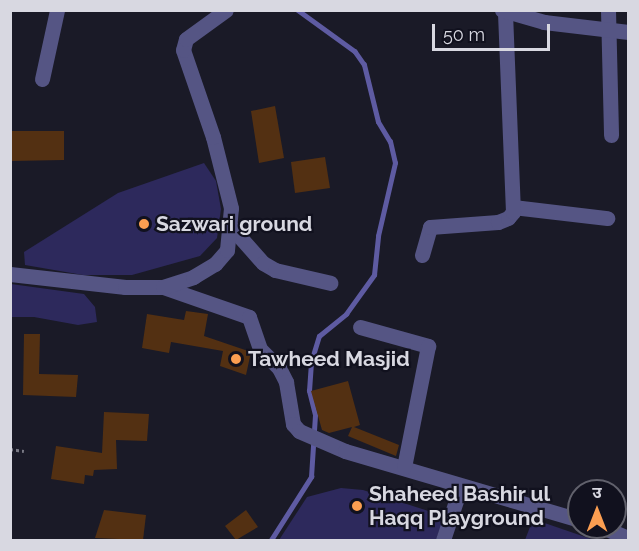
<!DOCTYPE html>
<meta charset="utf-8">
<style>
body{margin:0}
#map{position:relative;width:639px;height:551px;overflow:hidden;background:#1a1a27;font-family:Raleway,"Noto Sans Devanagari",sans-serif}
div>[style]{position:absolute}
.green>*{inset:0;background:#2d295c}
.stream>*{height:4.5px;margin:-2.25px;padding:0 2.25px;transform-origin:2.25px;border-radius:2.25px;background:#5e5ba2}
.building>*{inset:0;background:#533012}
.path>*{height:3px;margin-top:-1.5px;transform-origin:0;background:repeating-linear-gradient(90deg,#7a7a85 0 3px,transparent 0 6px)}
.minor>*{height:15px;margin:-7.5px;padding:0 7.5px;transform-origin:7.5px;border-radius:7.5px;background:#555584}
.tertiary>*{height:15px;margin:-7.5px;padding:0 7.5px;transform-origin:7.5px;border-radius:7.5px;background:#555584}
.dots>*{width:16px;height:16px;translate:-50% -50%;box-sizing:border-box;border:3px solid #11111e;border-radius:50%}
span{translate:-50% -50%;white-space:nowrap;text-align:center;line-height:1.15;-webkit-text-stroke:4.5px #11111e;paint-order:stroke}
.poi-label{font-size:21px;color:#d8d8e1;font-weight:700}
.left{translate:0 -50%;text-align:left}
.frame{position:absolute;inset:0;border:12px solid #d8d8e1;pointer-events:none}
.north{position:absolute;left:567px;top:479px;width:60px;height:60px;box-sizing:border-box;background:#11111e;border:2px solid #61616c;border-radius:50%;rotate:0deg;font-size:16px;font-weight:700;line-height:24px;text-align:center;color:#d8d8e1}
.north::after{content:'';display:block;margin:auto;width:21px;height:27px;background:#fb9e51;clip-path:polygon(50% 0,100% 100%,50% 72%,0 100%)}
.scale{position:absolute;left:432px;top:24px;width:118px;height:27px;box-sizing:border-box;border:3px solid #d8d8e1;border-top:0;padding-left:8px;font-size:18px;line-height:21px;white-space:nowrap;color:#d8d8e1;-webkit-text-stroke:4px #11111e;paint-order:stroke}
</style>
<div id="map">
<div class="green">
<div style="clip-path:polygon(204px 163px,216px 181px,221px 209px,217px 238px,200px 256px,132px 275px,83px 275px,25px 265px,24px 252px,118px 193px)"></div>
<div style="clip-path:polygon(11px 284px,84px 294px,95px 307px,97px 322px,78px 325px,34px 317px,11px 317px)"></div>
<div style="clip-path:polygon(341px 488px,363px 490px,444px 516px,436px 540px,279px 540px,307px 497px)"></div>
<div style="clip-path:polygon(533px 519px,594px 540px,525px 540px)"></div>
</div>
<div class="stream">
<div style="left:271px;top:540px;width:75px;rotate:-57.6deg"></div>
<div style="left:311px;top:477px;width:62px;rotate:-86.3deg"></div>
<div style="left:315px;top:415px;width:25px;rotate:-104deg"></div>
<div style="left:309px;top:391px;width:29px;rotate:-86deg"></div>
<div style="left:311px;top:362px;width:27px;rotate:-73deg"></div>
<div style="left:319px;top:336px;width:35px;rotate:-39deg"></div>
<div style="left:346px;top:314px;width:48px;rotate:-54.3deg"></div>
<div style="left:374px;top:275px;width:39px;rotate:-84deg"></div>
<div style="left:378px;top:236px;width:75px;rotate:-76.9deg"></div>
<div style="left:395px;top:163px;width:22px;rotate:-103deg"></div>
<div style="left:390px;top:142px;width:23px;rotate:-121deg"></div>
<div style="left:378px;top:122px;width:59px;rotate:-103.8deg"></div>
<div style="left:364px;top:65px;width:16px;rotate:-125deg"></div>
<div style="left:355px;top:52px;width:72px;rotate:-144.1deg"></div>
</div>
<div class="building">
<div style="clip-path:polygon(275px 106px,284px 158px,259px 163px,251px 111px)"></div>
<div style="clip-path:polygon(10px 131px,64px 131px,64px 160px,10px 161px)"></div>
<div style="clip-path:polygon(325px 157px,330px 188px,295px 193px,291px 162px)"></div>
<div style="clip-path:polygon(186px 311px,208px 314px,204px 336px,251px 352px,246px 375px,220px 366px,223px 351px,171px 342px,169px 353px,142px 348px,147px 314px,184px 320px)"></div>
<div style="clip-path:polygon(24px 334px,40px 334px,39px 374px,78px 375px,76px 397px,23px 395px)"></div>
<div style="clip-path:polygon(348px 381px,360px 425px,354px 427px,399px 445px,396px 456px,348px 436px,352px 427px,329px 433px,322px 430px,311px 391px)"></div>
<div style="clip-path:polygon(104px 412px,149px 414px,147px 441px,116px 440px,117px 469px,94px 470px,93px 476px,85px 475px,84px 484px,51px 479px,56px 446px,102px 453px)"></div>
<div style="clip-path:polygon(104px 510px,146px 515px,143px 540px,95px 538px)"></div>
<div style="clip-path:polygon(246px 510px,258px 527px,236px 540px,225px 526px)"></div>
</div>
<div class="path">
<div style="left:10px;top:449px;width:14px;rotate:8deg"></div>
</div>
<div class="minor">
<div style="left:608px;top:10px;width:125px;rotate:88.6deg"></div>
<div style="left:42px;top:79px;width:71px;rotate:-77.7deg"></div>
<div style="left:513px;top:207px;width:95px;rotate:6.7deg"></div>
<div style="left:231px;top:227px;width:48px;rotate:48.4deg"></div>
<div style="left:263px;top:263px;width:14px;rotate:30deg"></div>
<div style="left:275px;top:270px;width:57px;rotate:13.1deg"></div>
<div style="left:422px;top:255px;width:29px;rotate:-74deg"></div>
<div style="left:430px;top:227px;width:68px;rotate:-4.2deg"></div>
<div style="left:498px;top:222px;width:11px;rotate:-22deg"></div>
<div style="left:508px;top:218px;width:8px;rotate:-50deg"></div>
<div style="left:513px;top:212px;width:201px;rotate:-92.3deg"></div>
<div style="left:163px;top:287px;width:91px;rotate:19.2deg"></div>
<div style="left:249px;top:317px;width:34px;rotate:71deg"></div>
<div style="left:260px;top:349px;width:27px;rotate:45deg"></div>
<div style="left:279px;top:368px;width:16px;rotate:63deg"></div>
<div style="left:286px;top:382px;width:43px;rotate:80.5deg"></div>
<div style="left:293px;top:424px;width:9px;rotate:49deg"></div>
<div style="left:299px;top:431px;width:50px;rotate:23.5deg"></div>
<div style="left:345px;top:451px;width:244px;rotate:16.4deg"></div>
<div style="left:360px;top:327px;width:71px;rotate:15.6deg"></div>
<div style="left:428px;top:346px;width:123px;rotate:101.2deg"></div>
<div style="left:602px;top:527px;width:28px;rotate:23deg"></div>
<div style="left:443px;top:540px;width:57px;rotate:-71.6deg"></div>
</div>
<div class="tertiary">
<div style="left:502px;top:10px;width:44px;rotate:15.9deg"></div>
<div style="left:544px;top:22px;width:85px;rotate:6.8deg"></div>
<div style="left:10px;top:274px;width:116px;rotate:6.4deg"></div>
<div style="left:125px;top:287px;width:38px"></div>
<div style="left:163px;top:287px;width:32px;rotate:-18deg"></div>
<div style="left:193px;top:277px;width:26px;rotate:-31deg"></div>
<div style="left:215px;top:264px;width:18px;rotate:-49deg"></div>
<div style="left:227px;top:250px;width:42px;rotate:-84.6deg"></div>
<div style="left:231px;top:208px;width:73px;rotate:-104.2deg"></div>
<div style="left:213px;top:137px;width:92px;rotate:-109deg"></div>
<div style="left:183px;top:50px;width:11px;rotate:-75deg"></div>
<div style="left:186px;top:39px;width:49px;rotate:-35.9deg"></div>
</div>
<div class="dots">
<div style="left:144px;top:224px;background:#fb9e51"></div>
<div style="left:236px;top:359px;background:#fb9e51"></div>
<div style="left:357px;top:506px;background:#fb9e51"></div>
</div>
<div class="poi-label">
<span class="left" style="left:156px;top:224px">Sazwari ground</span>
<span class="left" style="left:248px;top:359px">Tawheed Masjid</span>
<span class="left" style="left:369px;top:506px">Shaheed Bashir ul<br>Haqq Playground</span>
</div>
<div class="frame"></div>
<div class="north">उ</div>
<div class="scale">50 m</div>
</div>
